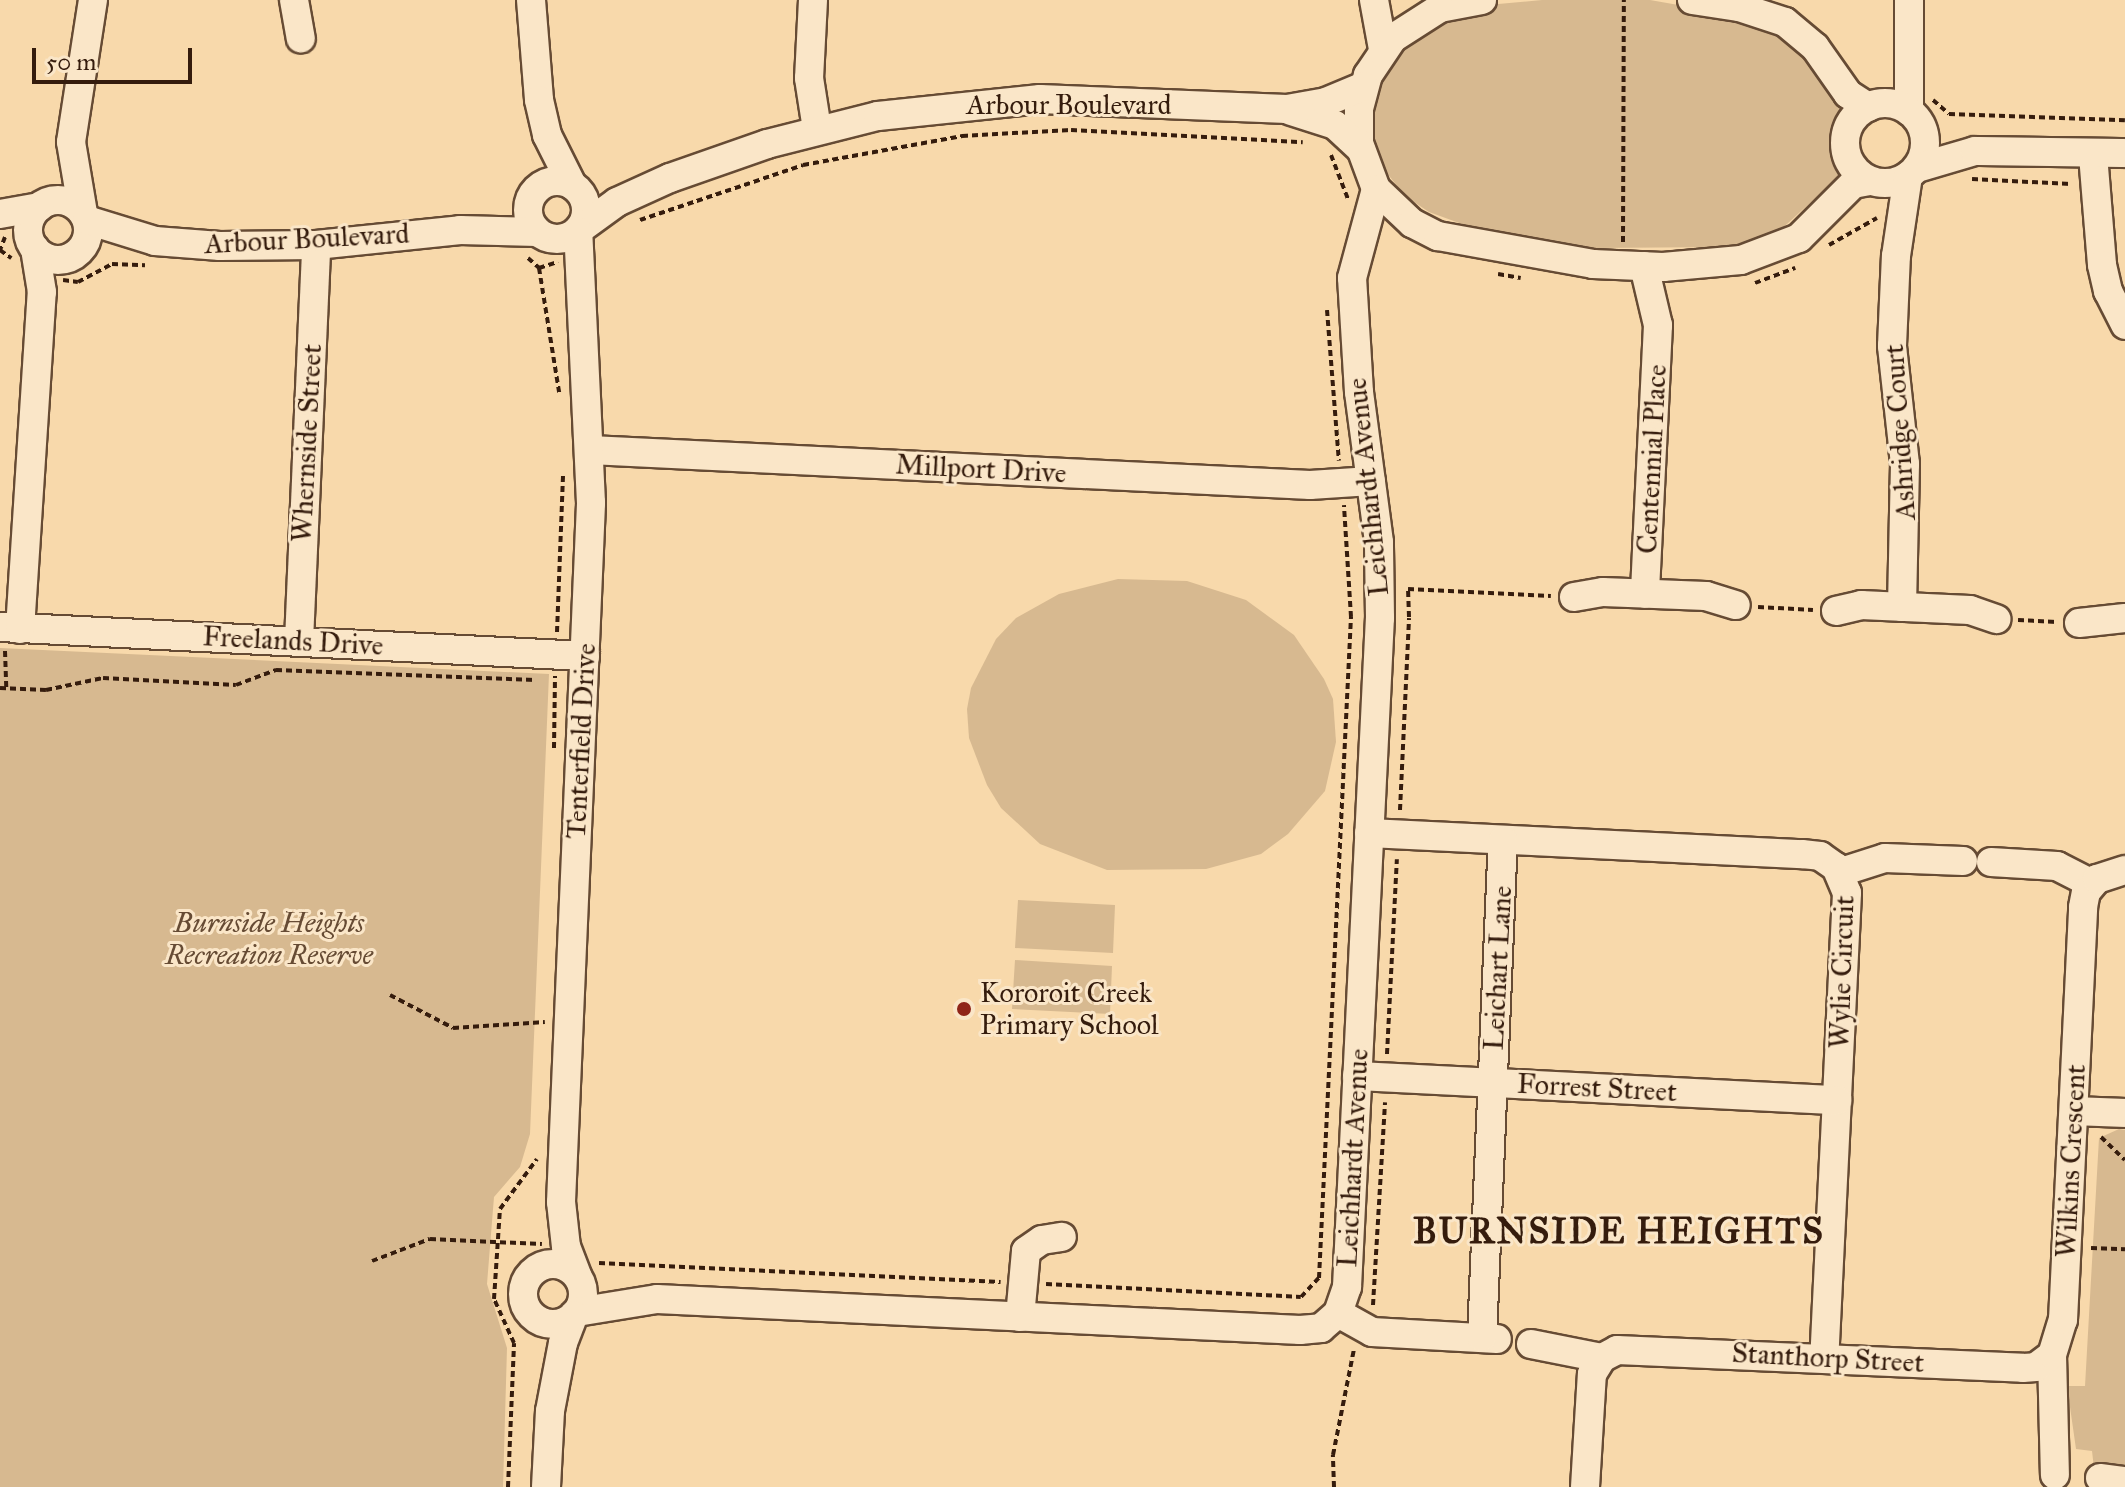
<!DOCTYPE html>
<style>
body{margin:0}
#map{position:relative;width:2125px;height:1487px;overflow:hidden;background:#f8d9ab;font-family:"IM FELL Great Primer",serif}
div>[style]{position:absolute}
.green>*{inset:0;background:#d7b990}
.path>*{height:4px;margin-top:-2px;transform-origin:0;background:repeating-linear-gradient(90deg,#351c0d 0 6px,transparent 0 10px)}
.roads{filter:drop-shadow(2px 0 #664b34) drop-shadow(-2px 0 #664b34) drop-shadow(0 2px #664b34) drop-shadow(0 -2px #664b34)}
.minor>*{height:28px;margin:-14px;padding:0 14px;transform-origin:14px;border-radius:14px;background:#fae6c8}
.minor>.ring{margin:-14px;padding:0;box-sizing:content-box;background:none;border:28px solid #fae6c8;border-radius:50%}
.dots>*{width:22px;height:22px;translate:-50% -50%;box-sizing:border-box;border:4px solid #fae6c8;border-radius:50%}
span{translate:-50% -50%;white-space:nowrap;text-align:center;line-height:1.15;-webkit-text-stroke:6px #fae6c8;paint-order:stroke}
.street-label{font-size:28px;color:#351c0d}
.park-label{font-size:28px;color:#664b34;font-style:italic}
.poi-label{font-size:28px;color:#351c0d}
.left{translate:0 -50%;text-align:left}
.district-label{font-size:36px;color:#351c0d;font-weight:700;letter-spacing:2px}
.scale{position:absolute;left:32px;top:48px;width:160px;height:36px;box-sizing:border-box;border:4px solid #351c0d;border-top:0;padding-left:10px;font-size:24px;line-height:28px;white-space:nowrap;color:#351c0d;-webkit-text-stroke:6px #fae6c8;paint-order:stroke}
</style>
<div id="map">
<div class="green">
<div style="clip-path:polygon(1542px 0,1650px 0,1775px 22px,1848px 102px,1837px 138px,1848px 168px,1776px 234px,1726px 247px,1594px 248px,1462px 224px,1429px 212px,1405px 196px,1375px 158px,1368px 115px,1384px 59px,1465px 7px)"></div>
<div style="clip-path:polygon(1118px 579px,1187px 581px,1246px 600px,1294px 635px,1324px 679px,1333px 699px,1336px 742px,1325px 791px,1288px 834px,1261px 854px,1206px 869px,1107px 870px,1040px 844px,1001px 808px,987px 785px,969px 738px,967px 709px,971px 688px,996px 639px,1016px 618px,1059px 594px)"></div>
<div style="clip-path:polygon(0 648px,549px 674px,530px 1134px,520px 1167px,494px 1197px,487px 1284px,507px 1348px,503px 1487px,0 1487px)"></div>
<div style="clip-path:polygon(1018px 900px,1115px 905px,1113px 953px,1015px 948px)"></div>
<div style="clip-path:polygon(1015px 960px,1112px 966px,1110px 1014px,1012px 1009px)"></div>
<div style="clip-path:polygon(2119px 1129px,2125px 1130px,2125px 1469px,2094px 1468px,2092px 1451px,2076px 1449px,2067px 1386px,2085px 1386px,2099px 1138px)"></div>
</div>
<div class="path">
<div style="left:1933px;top:100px;width:21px;rotate:41deg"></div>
<div style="left:1949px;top:114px;width:176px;rotate:2deg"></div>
<div style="left:1331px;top:155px;width:47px;rotate:68.9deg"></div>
<div style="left:1972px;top:179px;width:99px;rotate:2.9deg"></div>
<div style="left:640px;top:220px;width:172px;rotate:-18.6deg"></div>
<div style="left:803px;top:165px;width:162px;rotate:-10.3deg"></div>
<div style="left:962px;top:136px;width:109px;rotate:-3.2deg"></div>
<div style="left:1071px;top:130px;width:232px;rotate:3deg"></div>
<div style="left:5px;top:237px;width:14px;rotate:111deg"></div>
<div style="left:0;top:250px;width:14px;rotate:36deg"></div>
<div style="left:1623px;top:242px;width:242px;rotate:-89.8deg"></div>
<div style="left:1829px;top:245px;width:55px;rotate:-29.4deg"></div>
<div style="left:528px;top:258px;width:15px;rotate:42deg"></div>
<div style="left:539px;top:268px;width:20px;rotate:-18deg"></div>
<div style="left:539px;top:268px;width:126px;rotate:80.8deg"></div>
<div style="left:1498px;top:274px;width:23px;rotate:10deg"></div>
<div style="left:63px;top:280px;width:15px;rotate:8deg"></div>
<div style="left:78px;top:282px;width:38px;rotate:-28deg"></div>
<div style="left:112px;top:264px;width:33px;rotate:2deg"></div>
<div style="left:1755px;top:283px;width:43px;rotate:-20.6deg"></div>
<div style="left:1327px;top:310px;width:151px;rotate:85.5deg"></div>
<div style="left:1758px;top:607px;width:55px;rotate:3.1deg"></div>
<div style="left:1409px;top:617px;width:28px;rotate:-92deg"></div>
<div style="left:1408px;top:589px;width:143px;rotate:2.8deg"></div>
<div style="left:2018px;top:620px;width:39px;rotate:3deg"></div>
<div style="left:557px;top:632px;width:159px;rotate:-87.8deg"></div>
<div style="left:5px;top:651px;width:37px;rotate:88deg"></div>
<div style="left:0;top:688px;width:46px;rotate:2.5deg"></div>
<div style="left:46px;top:690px;width:58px;rotate:-11.9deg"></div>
<div style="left:103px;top:678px;width:133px;rotate:3deg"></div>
<div style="left:236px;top:685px;width:43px;rotate:-20.6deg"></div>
<div style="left:276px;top:670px;width:260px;rotate:2.2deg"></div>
<div style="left:554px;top:748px;width:72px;rotate:-89.2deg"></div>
<div style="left:1400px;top:810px;width:192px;rotate:-87.3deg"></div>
<div style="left:390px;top:995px;width:71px;rotate:27.6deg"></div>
<div style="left:453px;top:1028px;width:92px;rotate:-3.7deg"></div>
<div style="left:1387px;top:1054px;width:195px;rotate:-87.1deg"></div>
<div style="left:2101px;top:1137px;width:33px;rotate:44deg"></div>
<div style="left:2091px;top:1248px;width:34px;rotate:2deg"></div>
<div style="left:372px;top:1261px;width:62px;rotate:-20.8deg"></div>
<div style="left:430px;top:1239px;width:112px;rotate:2.6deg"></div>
<div style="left:599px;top:1263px;width:402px;rotate:2.7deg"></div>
<div style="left:1046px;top:1284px;width:255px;rotate:2.9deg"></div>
<div style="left:1301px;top:1297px;width:26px;rotate:-47deg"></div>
<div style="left:1319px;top:1278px;width:662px;rotate:-87.23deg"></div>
<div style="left:1351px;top:617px;width:112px;rotate:-93.6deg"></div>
<div style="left:1373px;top:1305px;width:203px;rotate:-86.6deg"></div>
<div style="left:508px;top:1487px;width:144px;rotate:-87.6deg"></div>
<div style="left:514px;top:1343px;width:48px;rotate:-114.4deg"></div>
<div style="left:494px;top:1299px;width:90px;rotate:-86.2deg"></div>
<div style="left:500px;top:1209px;width:62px;rotate:-53.5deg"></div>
<div style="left:1334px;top:1487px;width:32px;rotate:-92deg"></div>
<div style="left:1333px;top:1455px;width:108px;rotate:-78.8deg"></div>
</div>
<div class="roads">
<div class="minor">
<div style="left:294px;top:0;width:39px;rotate:80deg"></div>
<div style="left:531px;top:0;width:100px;rotate:85.4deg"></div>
<div style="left:539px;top:100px;width:36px;rotate:77deg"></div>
<div style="left:547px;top:135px;width:56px;rotate:63.4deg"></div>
<div style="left:813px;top:0;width:78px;rotate:92.9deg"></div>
<div style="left:809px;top:78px;width:52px;rotate:81.1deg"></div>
<div style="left:1374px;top:0;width:50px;rotate:79.6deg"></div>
<div style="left:1482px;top:0;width:43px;rotate:169.2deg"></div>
<div style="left:1440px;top:8px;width:56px;rotate:147.4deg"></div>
<div style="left:1393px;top:38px;width:45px;rotate:124deg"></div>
<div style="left:1368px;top:75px;width:34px;rotate:105deg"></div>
<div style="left:1359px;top:108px;width:35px;rotate:90deg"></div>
<div style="left:1359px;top:143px;width:49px;rotate:69.7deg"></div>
<div style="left:1376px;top:189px;width:50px;rotate:43.4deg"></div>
<div style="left:1412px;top:223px;width:29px;rotate:27deg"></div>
<div style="left:1438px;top:236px;width:158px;rotate:10.2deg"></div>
<div style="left:1593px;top:264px;width:70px;rotate:2.5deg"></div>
<div style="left:1663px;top:267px;width:78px;rotate:-5.1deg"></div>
<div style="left:1741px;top:260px;width:62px;rotate:-20.8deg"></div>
<div style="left:1799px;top:238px;width:76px;rotate:-45deg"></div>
<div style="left:1853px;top:184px;width:17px;rotate:-10deg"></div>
<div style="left:1692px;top:0;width:48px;rotate:8.5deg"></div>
<div style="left:1739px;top:7px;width:48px;rotate:18.1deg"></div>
<div style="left:1785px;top:22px;width:39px;rotate:40deg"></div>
<div style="left:1815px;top:47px;width:57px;rotate:54.9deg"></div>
<div style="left:1848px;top:94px;width:24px;rotate:33deg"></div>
<div style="left:1909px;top:0;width:111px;rotate:90deg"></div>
<div class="ring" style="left:1845px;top:103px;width:52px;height:52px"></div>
<div style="left:1291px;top:111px;width:46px;rotate:17.7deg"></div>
<div style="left:1335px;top:125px;width:35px;rotate:43deg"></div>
<div style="left:2093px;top:155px;width:110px;rotate:85.3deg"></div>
<div style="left:2102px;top:265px;width:27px;rotate:77deg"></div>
<div style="left:2108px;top:291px;width:38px;rotate:63deg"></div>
<div style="left:1917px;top:168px;width:60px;rotate:-16.3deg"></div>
<div style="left:1975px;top:151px;width:150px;rotate:0.8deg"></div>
<div class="ring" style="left:528px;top:181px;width:30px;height:30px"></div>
<div class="ring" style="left:28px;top:200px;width:32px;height:32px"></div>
<div style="left:83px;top:213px;width:72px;rotate:-99.6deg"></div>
<div style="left:71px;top:142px;width:144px;rotate:-81.2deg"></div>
<div style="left:0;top:214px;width:40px;rotate:-10deg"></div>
<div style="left:87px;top:220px;width:71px;rotate:17.2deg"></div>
<div style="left:155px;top:241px;width:65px;rotate:4.4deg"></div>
<div style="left:220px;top:246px;width:96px;rotate:-0.6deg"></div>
<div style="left:316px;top:245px;width:145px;rotate:-5.9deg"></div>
<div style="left:460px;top:230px;width:77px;rotate:1.5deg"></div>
<div style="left:580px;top:229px;width:46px;rotate:-36.1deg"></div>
<div style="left:617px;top:202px;width:58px;rotate:-24.4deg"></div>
<div style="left:670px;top:178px;width:103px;rotate:-19.3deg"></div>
<div style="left:767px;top:144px;width:114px;rotate:-14.2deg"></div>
<div style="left:878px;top:116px;width:163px;rotate:-6deg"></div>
<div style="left:1040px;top:99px;width:247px;rotate:2.3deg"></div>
<div style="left:1287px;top:109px;width:40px;rotate:-10deg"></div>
<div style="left:1326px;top:102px;width:41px;rotate:-22.8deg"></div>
<div style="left:1644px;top:266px;width:61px;rotate:76.7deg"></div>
<div style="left:1658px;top:325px;width:269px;rotate:92.8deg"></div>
<div style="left:590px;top:450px;width:721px;rotate:2.78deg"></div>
<div style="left:1310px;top:485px;width:61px;rotate:-3.8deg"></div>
<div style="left:1574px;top:597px;width:29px;rotate:-10deg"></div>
<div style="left:1603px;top:592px;width:103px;rotate:2.2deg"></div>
<div style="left:1706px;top:596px;width:31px;rotate:17deg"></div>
<div style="left:1902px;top:607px;width:143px;rotate:-88.8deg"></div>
<div style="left:1905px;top:464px;width:119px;rotate:-96.3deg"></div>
<div style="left:1892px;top:346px;width:90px;rotate:-87.5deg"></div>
<div style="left:1896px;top:256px;width:81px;rotate:-81.5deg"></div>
<div style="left:1836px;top:611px;width:26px;rotate:-13deg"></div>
<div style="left:1861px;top:605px;width:109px;rotate:2.6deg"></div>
<div style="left:1970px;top:610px;width:28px;rotate:19deg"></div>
<div style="left:2079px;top:623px;width:46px;rotate:-6.2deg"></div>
<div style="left:0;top:627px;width:586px;rotate:2.84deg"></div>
<div style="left:20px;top:629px;width:338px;rotate:-86.3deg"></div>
<div style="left:42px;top:292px;width:44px;rotate:-99.2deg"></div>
<div style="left:299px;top:641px;width:396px;rotate:-87.5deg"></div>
<div style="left:1369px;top:833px;width:434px;rotate:2.8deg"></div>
<div style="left:1802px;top:854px;width:18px;rotate:6deg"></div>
<div style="left:1820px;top:856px;width:19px;rotate:35deg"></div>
<div style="left:1836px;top:867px;width:28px;rotate:67deg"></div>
<div style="left:1847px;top:893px;width:466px;rotate:92.8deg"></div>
<div style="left:1991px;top:862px;width:66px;rotate:3.5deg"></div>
<div style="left:2057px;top:866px;width:39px;rotate:27deg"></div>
<div style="left:1841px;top:872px;width:46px;rotate:-17.7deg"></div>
<div style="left:1885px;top:858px;width:78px;rotate:2.2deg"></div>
<div style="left:1357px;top:1076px;width:481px;rotate:2.9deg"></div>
<div style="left:2074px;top:1111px;width:51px;rotate:2.2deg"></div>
<div class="ring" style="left:523px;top:1264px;width:32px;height:32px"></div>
<div style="left:577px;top:1275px;width:30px;rotate:-111deg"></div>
<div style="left:566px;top:1247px;width:45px;rotate:-96.3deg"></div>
<div style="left:561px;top:1202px;width:700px;rotate:-87.54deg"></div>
<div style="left:591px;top:503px;width:272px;rotate:-92.7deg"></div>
<div style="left:577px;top:1312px;width:81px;rotate:-9.2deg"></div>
<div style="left:657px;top:1299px;width:644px;rotate:2.76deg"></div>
<div style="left:1300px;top:1330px;width:21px;rotate:-5deg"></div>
<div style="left:1321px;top:1328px;width:23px;rotate:-41deg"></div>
<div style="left:1338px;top:1313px;width:28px;rotate:-71deg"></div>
<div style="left:1347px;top:1287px;width:670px;rotate:-87.18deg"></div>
<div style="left:1380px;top:618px;width:76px;rotate:-90.8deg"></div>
<div style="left:1379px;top:542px;width:151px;rotate:-97.6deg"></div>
<div style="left:1359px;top:392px;width:114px;rotate:-93.5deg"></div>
<div style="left:1352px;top:278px;width:92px;rotate:-74.9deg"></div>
<div style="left:1338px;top:1313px;width:39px;rotate:29deg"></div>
<div style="left:1372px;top:1332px;width:125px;rotate:3.2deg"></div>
<div style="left:1020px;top:1317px;width:66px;rotate:-84.8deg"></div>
<div style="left:1026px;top:1251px;width:19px;rotate:-35deg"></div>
<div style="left:1042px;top:1240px;width:20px;rotate:-9deg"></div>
<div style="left:1482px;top:1337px;width:497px;rotate:-87.6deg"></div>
<div style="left:1531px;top:1344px;width:72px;rotate:11.2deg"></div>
<div style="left:2052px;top:1355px;width:120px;rotate:88.6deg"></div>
<div style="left:2100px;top:1478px;width:25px;rotate:7deg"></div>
<div style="left:546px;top:1487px;width:76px;rotate:-87deg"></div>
<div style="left:550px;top:1411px;width:69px;rotate:-79.2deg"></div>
<div style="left:563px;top:1343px;width:30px;rotate:-69deg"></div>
<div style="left:1585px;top:1487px;width:113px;rotate:-86.5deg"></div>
<div style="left:1592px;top:1374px;width:19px;rotate:-58deg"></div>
<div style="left:1602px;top:1358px;width:17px;rotate:-28deg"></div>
<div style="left:1617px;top:1350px;width:406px;rotate:2.5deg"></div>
<div style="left:2023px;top:1368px;width:13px;rotate:-4deg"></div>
<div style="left:2036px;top:1367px;width:20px;rotate:-37deg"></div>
<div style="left:2052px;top:1355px;width:37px;rotate:-73deg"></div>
<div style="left:2063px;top:1320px;width:413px;rotate:-87.2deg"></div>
<div style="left:2083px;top:907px;width:15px;rotate:-79deg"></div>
<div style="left:2086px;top:892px;width:17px;rotate:-50deg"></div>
<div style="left:2097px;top:879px;width:29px;rotate:-18deg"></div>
</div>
</div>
<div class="dots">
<div style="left:964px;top:1009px;background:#8f2418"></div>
</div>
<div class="street-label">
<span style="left:1069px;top:105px">Arbour Boulevard</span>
<span style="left:307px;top:239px;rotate:-3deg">Arbour Boulevard</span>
<span style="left:1900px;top:432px;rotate:-94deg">Ashridge Court</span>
<span style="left:307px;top:443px;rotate:-87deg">Whernside Street</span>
<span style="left:1652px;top:459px;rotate:-87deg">Centennial Place</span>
<span style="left:981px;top:469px;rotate:3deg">Millport Drive</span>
<span style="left:1368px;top:487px;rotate:-96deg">Leichhardt Avenue</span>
<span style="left:293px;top:641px;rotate:3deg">Freelands Drive</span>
<span style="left:581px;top:741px;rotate:-87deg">Tenterfield Drive</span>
<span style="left:1498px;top:968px;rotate:-87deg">Leichart Lane</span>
<span style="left:1842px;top:972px;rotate:-88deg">Wylie Circuit</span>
<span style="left:1597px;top:1088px;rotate:3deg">Forrest Street</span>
<span style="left:1353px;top:1158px;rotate:-87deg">Leichhardt Avenue</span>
<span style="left:2071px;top:1161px;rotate:-87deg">Wilkins Crescent</span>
<span style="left:1828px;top:1358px;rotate:3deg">Stanthorp Street</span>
</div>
<div class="park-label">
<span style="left:269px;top:939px">Burnside Heights<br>Recreation Reserve</span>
</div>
<div class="poi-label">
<span class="left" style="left:980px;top:1009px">Kororoit Creek<br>Primary School</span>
</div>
<div class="district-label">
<span style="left:1619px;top:1232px">BURNSIDE HEIGHTS</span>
</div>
<div class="scale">50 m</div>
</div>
